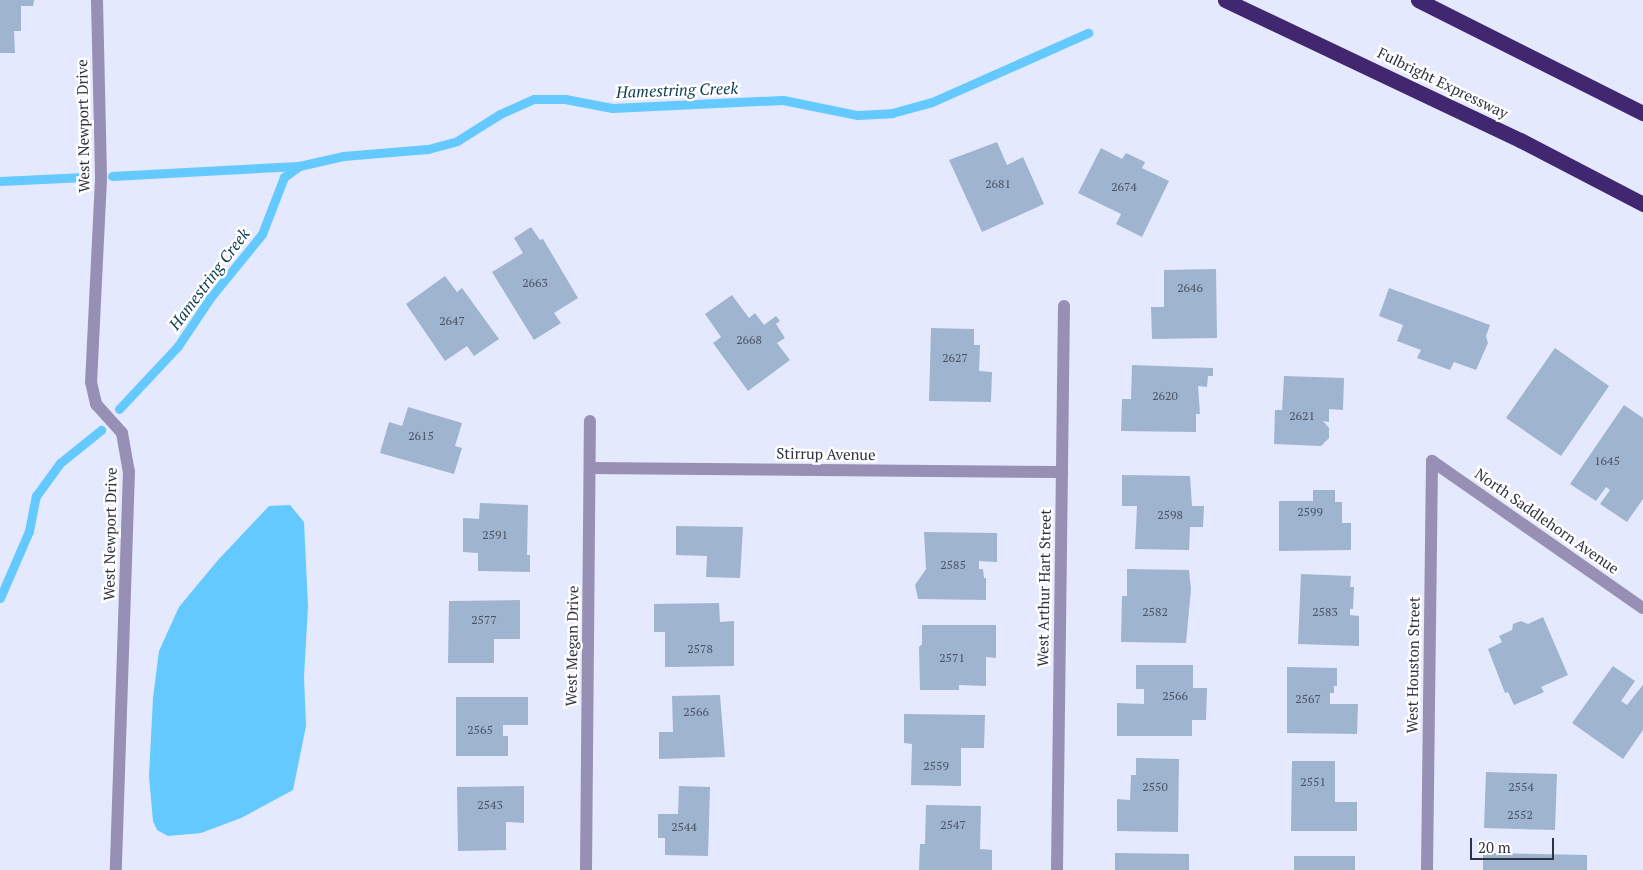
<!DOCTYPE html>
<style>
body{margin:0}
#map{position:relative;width:1643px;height:870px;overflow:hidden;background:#e4e9fd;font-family:"PT Serif",serif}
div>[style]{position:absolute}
.water>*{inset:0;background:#63c9fe}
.stream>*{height:9px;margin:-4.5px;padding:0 4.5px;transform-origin:4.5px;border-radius:4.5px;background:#63c9fe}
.building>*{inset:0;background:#9fb4cf}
.minor>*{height:12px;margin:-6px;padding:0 6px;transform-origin:6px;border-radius:6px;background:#988fb4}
.highway>*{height:15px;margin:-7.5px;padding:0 7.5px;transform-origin:7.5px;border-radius:7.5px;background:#412670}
span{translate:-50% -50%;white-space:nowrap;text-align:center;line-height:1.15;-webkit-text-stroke:5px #fff;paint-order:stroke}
.number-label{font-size:12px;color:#4b5263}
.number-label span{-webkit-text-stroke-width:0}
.street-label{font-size:15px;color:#2f323f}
.water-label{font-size:16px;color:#0d3b50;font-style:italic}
.scale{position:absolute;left:1470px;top:838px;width:84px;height:22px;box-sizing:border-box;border:2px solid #2f323f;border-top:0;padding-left:6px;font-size:15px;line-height:18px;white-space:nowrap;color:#2f323f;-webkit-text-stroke:4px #fff;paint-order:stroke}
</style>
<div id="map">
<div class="water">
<div style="clip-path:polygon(290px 505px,304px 522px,308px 606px,304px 677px,306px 726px,293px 790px,241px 818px,201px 833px,168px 836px,157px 830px,153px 821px,149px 776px,153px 698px,159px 651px,179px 607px,218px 560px,269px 506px)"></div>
</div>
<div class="stream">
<div style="left:112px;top:176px;width:187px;rotate:-3.1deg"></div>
<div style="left:0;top:181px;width:85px;rotate:-2.7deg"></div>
<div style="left:119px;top:409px;width:86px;rotate:-46.9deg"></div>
<div style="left:178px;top:346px;width:58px;rotate:-56.3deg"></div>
<div style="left:210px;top:298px;width:82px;rotate:-50.9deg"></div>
<div style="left:262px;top:234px;width:61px;rotate:-68.9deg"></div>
<div style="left:284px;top:177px;width:19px;rotate:-36deg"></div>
<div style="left:299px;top:166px;width:45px;rotate:-12.8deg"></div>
<div style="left:343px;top:156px;width:85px;rotate:-4.7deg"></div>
<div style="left:428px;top:149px;width:30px;rotate:-15deg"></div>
<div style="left:457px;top:141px;width:51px;rotate:-32.1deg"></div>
<div style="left:500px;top:114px;width:37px;rotate:-24deg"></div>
<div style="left:534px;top:99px;width:31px"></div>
<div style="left:565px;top:99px;width:48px;rotate:10.8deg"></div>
<div style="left:612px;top:108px;width:171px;rotate:-2.7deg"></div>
<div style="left:783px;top:100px;width:76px;rotate:11.5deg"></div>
<div style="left:857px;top:115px;width:35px;rotate:-3deg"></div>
<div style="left:892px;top:113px;width:41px;rotate:-15.4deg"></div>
<div style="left:932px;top:102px;width:171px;rotate:-23.9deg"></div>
<div style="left:0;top:598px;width:73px;rotate:-66.6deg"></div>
<div style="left:29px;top:531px;width:36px;rotate:-79deg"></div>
<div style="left:36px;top:496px;width:41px;rotate:-54deg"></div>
<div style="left:60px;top:463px;width:53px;rotate:-38.8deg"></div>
</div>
<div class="building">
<div style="clip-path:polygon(0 0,34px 0,33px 6px,21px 6px,21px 31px,14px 31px,15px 53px,0 53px)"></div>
<div style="clip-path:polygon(997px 142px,1007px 165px,1023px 157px,1044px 204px,982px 232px,949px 160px)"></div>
<div style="clip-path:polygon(1101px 148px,1122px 159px,1126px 153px,1145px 162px,1142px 168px,1169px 181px,1142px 237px,1116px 224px,1121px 214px,1078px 193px)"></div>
<div style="clip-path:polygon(531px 227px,540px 240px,543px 239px,578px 298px,554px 313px,561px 323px,534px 340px,492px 272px,523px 253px,514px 238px)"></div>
<div style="clip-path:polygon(1216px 269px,1217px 338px,1152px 339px,1151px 307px,1164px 307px,1164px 270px)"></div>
<div style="clip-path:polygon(445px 276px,457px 292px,462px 288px,499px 339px,474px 356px,467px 346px,445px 361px,406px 304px)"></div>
<div style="clip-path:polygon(1389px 288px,1490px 325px,1486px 336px,1488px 343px,1476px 370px,1454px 362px,1450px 370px,1417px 358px,1421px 350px,1397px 341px,1403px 325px,1379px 316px)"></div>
<div style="clip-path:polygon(732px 295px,749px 318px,755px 313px,764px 325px,776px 316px,780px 321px,776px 324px,785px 338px,777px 343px,790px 360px,748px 391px,713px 343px,721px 337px,705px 314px)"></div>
<div style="clip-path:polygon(931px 328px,974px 329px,974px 345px,980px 345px,979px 371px,992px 372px,991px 402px,929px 401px)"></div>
<div style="clip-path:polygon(1555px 348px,1609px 386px,1561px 456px,1506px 418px)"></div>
<div style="clip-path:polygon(1132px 365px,1213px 368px,1213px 376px,1208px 376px,1207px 387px,1198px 386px,1200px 414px,1196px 414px,1196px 432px,1121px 431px,1122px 399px,1131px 399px)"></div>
<div style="clip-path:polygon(1284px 376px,1344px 378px,1343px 410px,1329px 409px,1329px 422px,1323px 421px,1329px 428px,1329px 438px,1321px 446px,1274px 444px,1275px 410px,1282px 410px)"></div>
<div style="clip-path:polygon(1624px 405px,1643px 418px,1643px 499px,1627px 522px,1600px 504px,1610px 490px,1606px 487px,1596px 501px,1570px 484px)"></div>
<div style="clip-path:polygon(408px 407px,462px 423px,455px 446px,462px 448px,454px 474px,380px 453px,389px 422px,402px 426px)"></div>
<div style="clip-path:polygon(1122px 475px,1190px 476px,1192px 506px,1204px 506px,1203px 527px,1190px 527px,1189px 550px,1135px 549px,1137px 506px,1122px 506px)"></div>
<div style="clip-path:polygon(1313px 490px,1335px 490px,1335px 502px,1342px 502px,1342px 523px,1351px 523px,1351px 550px,1279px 551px,1279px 501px,1313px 501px)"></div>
<div style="clip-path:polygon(480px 503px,528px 505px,527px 555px,530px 555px,530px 572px,478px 571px,478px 553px,463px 552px,463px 518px,479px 519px)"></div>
<div style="clip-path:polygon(676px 526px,743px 527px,740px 578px,706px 577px,707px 556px,676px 555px)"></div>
<div style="clip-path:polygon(924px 532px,997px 533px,997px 562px,979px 561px,979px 569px,983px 569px,984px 578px,986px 578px,986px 600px,918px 599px,915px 585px,926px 569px)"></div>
<div style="clip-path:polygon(1127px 569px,1189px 570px,1191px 589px,1186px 643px,1121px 642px,1122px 596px,1127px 596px)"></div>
<div style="clip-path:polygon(1301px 574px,1351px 576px,1350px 587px,1354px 587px,1353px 609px,1350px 609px,1350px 615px,1359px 616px,1359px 646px,1298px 644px)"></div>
<div style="clip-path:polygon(520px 600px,520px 639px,494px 639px,494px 663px,448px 663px,449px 601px)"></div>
<div style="clip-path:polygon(719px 603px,720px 622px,734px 621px,734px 666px,665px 667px,665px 632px,654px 632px,654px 604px)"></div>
<div style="clip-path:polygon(1543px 617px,1568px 675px,1541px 687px,1544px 692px,1514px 705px,1508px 692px,1505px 693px,1488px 649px,1502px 642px,1499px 636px,1512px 630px,1513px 624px,1521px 621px,1528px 624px)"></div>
<div style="clip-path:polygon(922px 625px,996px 625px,996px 658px,986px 657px,986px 686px,959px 685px,959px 690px,920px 690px,919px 647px,922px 644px)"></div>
<div style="clip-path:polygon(1136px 665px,1193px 665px,1193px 688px,1207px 688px,1206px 720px,1192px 720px,1192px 736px,1117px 736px,1117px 703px,1144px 704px,1144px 689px,1136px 689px)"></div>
<div style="clip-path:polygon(1613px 666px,1635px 681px,1621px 701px,1627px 705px,1643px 685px,1643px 730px,1623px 759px,1572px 723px)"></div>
<div style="clip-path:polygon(1287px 667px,1337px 668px,1337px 686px,1334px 686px,1334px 693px,1330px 693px,1330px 704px,1358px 704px,1357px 734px,1287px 733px)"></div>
<div style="clip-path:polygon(720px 695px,725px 757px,659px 759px,659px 732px,673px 732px,672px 696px)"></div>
<div style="clip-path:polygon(456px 697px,528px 697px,528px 725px,503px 725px,503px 736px,508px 736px,508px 756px,456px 756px)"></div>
<div style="clip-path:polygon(904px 714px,985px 715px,984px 748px,961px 748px,961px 786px,911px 785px,912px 744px,904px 743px)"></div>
<div style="clip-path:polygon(1136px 758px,1179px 759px,1178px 832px,1117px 831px,1117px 799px,1130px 800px,1131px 775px,1136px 775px)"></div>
<div style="clip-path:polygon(1292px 761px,1335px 761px,1335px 802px,1357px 802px,1357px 831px,1291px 831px)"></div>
<div style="clip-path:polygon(1486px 772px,1557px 774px,1555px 830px,1484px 828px)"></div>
<div style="clip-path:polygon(524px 786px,524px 823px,506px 822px,506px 850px,458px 851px,457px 787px)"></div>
<div style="clip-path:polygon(679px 786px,710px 787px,708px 856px,665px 855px,665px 838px,658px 838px,658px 814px,678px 814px)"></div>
<div style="clip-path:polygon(926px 805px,981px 806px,980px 849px,992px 850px,992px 870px,919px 870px,920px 844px,925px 844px)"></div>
<div style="clip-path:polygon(1115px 853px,1189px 854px,1189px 870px,1115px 870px)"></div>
<div style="clip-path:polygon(1483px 853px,1587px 855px,1587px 870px,1483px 870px)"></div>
<div style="clip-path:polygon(1294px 856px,1355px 856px,1355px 870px,1294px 870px)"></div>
</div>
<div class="minor">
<div style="left:97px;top:0;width:179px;rotate:88.7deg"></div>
<div style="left:101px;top:179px;width:203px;rotate:92.8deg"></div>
<div style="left:91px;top:382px;width:23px;rotate:77deg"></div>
<div style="left:96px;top:404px;width:39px;rotate:48deg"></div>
<div style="left:122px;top:433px;width:39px;rotate:80deg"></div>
<div style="left:129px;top:471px;width:399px;rotate:91.9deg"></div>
<div style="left:1432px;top:461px;width:257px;rotate:34.9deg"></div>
<div style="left:590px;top:468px;width:472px;rotate:0.5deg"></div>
<div style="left:586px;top:870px;width:449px;rotate:-89.5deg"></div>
<div style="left:1057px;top:870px;width:564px;rotate:-89.29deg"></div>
<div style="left:1427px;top:870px;width:409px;rotate:-89.3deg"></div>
</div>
<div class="highway">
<div style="left:1225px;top:0;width:327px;rotate:25.4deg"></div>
<div style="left:1520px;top:140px;width:139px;rotate:27.5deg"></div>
<div style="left:1418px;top:0;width:252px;rotate:26.7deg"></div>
</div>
<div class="number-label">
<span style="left:998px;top:184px">2681</span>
<span style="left:1124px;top:187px">2674</span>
<span style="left:535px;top:283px">2663</span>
<span style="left:1190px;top:288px">2646</span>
<span style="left:452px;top:321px">2647</span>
<span style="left:749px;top:340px">2668</span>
<span style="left:955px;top:358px">2627</span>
<span style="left:1165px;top:396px">2620</span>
<span style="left:1302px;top:416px">2621</span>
<span style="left:421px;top:436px">2615</span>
<span style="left:1607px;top:461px">1645</span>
<span style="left:1310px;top:512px">2599</span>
<span style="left:1170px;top:515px">2598</span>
<span style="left:495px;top:535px">2591</span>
<span style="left:953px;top:565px">2585</span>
<span style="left:1155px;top:612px">2582</span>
<span style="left:1325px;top:612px">2583</span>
<span style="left:484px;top:620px">2577</span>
<span style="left:700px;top:649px">2578</span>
<span style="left:952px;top:658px">2571</span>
<span style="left:1175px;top:696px">2566</span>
<span style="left:1308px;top:699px">2567</span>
<span style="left:696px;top:712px">2566</span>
<span style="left:480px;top:730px">2565</span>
<span style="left:936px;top:766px">2559</span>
<span style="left:1313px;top:782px">2551</span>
<span style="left:1155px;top:787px">2550</span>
<span style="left:1521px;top:787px">2554</span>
<span style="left:490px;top:805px">2543</span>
<span style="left:1520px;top:815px">2552</span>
<span style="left:953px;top:825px">2547</span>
<span style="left:684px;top:827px">2544</span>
</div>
<div class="street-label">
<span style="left:1443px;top:83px;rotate:26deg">Fulbright Expressway</span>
<span style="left:83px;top:126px;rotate:-91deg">West Newport Drive</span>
<span style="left:826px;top:454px;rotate:1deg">Stirrup Avenue</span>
<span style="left:1547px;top:521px;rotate:35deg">North Saddlehorn Avenue</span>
<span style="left:110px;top:534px;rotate:-89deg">West Newport Drive</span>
<span style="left:1044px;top:588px;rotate:-89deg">West Arthur Hart Street</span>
<span style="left:572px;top:646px;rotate:-89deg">West Megan Drive</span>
<span style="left:1413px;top:665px;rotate:-89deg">West Houston Street</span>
</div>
<div class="water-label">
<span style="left:677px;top:90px;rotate:-2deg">Hamestring Creek</span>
<span style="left:209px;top:279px;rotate:-53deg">Hamestring Creek</span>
</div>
<div class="scale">20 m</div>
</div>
